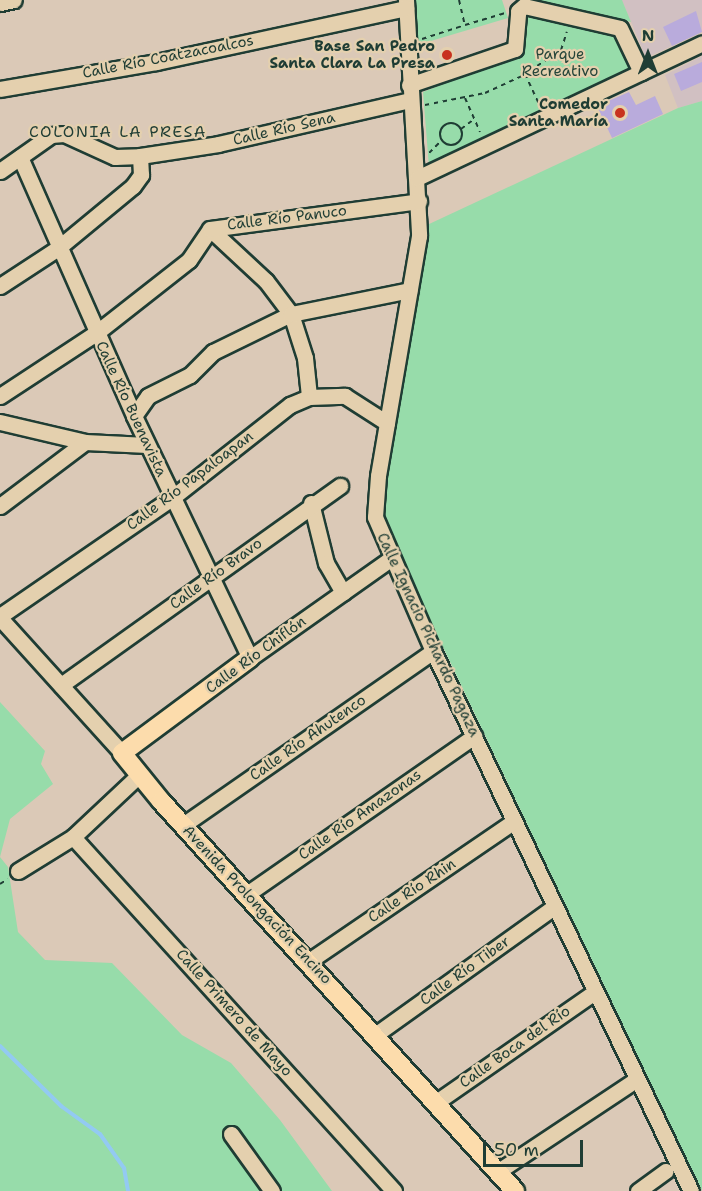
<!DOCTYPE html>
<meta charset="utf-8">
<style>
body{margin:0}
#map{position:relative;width:702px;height:1191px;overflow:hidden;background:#dbc9b7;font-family:"Shantell Sans",sans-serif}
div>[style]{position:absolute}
.built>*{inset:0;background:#d1c0c2}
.green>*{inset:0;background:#97dcaa}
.stream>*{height:4px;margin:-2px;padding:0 2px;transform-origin:2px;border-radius:2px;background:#93caf2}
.building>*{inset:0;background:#b9abdc}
.path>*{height:2px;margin-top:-1px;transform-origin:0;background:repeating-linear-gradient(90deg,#1f3d34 0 4.5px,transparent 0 9px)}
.path>.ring{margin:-1px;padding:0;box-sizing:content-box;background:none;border:2px solid #1f3d34;border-radius:50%}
.roads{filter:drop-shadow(2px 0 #1f3d34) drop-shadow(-2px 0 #1f3d34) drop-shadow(0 2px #1f3d34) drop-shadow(0 -2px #1f3d34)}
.minor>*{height:15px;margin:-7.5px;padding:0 7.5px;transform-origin:7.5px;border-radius:7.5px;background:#e4d0ae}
.major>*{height:18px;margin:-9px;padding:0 9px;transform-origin:9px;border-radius:9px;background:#fcdcac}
.dots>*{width:16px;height:16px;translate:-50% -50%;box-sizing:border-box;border:3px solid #e4d0ae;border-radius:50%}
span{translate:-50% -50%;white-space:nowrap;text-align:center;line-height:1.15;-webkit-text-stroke:4.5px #e4d0ae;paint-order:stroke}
.poi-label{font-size:15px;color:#1f3d34;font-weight:700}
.right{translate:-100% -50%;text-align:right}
.park-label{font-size:15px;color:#25453a}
.street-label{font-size:15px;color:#1f3d34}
.neighbourhood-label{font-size:16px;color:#1f3d34;letter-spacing:1.5px}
.north{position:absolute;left:618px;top:24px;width:60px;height:60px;-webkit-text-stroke:4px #e4d0ae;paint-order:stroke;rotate:0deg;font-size:16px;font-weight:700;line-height:24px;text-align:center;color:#1f3d34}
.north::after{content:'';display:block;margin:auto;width:21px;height:27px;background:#1f3d34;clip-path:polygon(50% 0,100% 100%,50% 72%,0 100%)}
.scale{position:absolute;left:483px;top:1140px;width:100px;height:27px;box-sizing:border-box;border:3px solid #1f3d34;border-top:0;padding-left:8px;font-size:18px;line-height:21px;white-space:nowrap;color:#1f3d34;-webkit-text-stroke:4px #e4d0ae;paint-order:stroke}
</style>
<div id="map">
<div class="built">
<div style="clip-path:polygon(622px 0,702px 0,702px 32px,646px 58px)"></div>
<div style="clip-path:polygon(702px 56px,702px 101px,678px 108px,665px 75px)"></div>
</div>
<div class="green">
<div style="clip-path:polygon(413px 0,502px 0,508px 18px,414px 46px)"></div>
<div style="clip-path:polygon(530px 0,622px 0,631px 22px)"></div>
<div style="clip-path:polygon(521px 11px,618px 36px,636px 74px,429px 167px,423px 92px,520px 53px)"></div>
<div style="clip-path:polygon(702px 101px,702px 1191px,381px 517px,427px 225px,678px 108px)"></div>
<div style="clip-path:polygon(0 702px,45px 751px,41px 764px,53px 784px,10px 819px,0 857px,8px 867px,18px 932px,45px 960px,112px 963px,182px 1035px,231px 1063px,280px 1120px,332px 1191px,0 1191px)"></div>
</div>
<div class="stream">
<div style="left:0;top:1046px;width:86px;rotate:44.5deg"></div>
<div style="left:61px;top:1106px;width:48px;rotate:35.7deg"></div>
<div style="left:100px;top:1134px;width:42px;rotate:54.8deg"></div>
<div style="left:124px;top:1168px;width:23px;rotate:80deg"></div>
</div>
<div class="building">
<div style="clip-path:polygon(696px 11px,702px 32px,672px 46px,663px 27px)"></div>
<div style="clip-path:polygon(702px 62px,702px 82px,681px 91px,674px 74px)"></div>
<div style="clip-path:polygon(629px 92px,636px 105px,655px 96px,663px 114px,612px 138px,597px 106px)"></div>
</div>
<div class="path">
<div style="left:459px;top:0;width:26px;rotate:77deg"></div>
<div style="left:465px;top:25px;width:42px;rotate:-16.7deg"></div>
<div style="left:422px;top:39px;width:45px;rotate:-18deg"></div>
<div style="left:525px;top:74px;width:33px;rotate:65deg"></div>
<div style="left:465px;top:98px;width:37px;rotate:66deg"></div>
<div style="left:425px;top:105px;width:61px;rotate:-11.3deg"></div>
<div style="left:485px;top:93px;width:41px;rotate:-24.7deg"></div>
<div style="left:522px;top:76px;width:47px;rotate:-33.7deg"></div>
<div style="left:561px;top:50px;width:19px;rotate:-72deg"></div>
<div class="ring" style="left:440px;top:123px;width:20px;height:20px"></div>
<div style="left:461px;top:129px;width:15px;rotate:-37deg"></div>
<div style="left:429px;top:153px;width:18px;rotate:-45deg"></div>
<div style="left:0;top:884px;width:9px;rotate:-32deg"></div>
</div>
<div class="roads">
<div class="minor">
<div style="left:406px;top:0;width:236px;rotate:86.8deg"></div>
<div style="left:419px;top:236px;width:243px;rotate:99.7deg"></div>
<div style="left:378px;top:476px;width:41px;rotate:94.2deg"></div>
<div style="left:375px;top:517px;width:146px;rotate:66.6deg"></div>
<div style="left:433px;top:651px;width:598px;rotate:64.46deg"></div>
<div style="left:0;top:3px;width:14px;rotate:-12deg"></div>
<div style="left:409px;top:85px;width:112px;rotate:-18.8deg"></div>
<div style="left:515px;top:49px;width:38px;rotate:-85deg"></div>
<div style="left:518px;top:11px;width:8px;rotate:-40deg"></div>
<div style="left:524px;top:6px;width:98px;rotate:12.9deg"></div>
<div style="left:620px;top:28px;width:49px;rotate:64.5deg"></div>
<div style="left:0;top:89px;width:158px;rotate:-9.8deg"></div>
<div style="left:156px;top:62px;width:256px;rotate:-12.2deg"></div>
<div style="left:20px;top:157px;width:283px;rotate:66.2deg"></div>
<div style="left:134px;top:416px;width:268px;rotate:64.4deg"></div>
<div style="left:250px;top:658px;width:174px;rotate:-35.2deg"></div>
<div style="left:0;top:171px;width:62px;rotate:-35.2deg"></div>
<div style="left:51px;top:135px;width:13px;rotate:-4deg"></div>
<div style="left:64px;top:134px;width:56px;rotate:24.3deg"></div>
<div style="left:115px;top:157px;width:25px;rotate:-2deg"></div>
<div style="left:140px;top:156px;width:79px;rotate:-8.7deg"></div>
<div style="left:218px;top:144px;width:197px;rotate:-12.9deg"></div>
<div style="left:417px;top:178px;width:315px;rotate:-25.3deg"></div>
<div style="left:210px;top:229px;width:76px;rotate:42.9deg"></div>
<div style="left:266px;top:281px;width:41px;rotate:52.9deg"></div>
<div style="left:291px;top:314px;width:46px;rotate:72.3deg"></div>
<div style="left:305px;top:358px;width:39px;rotate:84deg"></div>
<div style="left:0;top:286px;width:69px;rotate:-33.2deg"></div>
<div style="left:58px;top:248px;width:97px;rotate:-39.6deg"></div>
<div style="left:133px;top:186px;width:14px;rotate:-54deg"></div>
<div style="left:141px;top:175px;width:19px;rotate:-93deg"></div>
<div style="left:0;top:396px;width:115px;rotate:-33.3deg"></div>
<div style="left:96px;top:333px;width:118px;rotate:-38.1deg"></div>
<div style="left:189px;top:260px;width:37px;rotate:-56deg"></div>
<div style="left:210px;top:229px;width:211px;rotate:-7.6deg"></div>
<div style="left:134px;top:416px;width:24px;rotate:-55deg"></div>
<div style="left:148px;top:396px;width:47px;rotate:-26.6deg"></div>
<div style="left:190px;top:375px;width:33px;rotate:-45deg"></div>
<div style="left:213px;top:352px;width:87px;rotate:-26deg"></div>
<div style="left:291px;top:314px;width:121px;rotate:-11.4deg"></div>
<div style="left:0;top:422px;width:87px;rotate:13.2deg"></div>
<div style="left:85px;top:442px;width:62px;rotate:2.8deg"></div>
<div style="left:311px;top:503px;width:62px;rotate:76deg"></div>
<div style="left:326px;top:563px;width:34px;rotate:60deg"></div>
<div style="left:0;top:506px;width:106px;rotate:-37deg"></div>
<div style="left:0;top:616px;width:210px;rotate:-34.5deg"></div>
<div style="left:173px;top:497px;width:149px;rotate:-38.2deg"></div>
<div style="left:290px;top:405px;width:21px;rotate:-23deg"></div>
<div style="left:309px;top:397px;width:36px;rotate:-2deg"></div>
<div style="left:345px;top:396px;width:50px;rotate:32.7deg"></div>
<div style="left:0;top:618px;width:182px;rotate:47.9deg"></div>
<div style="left:61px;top:685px;width:343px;rotate:-35.5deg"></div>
<div style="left:183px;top:825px;width:305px;rotate:-34.8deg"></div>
<div style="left:73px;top:837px;width:478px;rotate:47.8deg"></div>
<div style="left:18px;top:871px;width:65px;rotate:-31.7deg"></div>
<div style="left:73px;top:837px;width:92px;rotate:-43.2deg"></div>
<div style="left:247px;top:894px;width:277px;rotate:-34.8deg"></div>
<div style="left:309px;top:961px;width:248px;rotate:-34.3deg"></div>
<div style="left:375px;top:1035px;width:221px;rotate:-35.6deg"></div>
<div style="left:435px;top:1103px;width:195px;rotate:-34.8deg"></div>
<div style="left:231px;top:1134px;width:70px;rotate:54.3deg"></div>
<div style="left:497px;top:1172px;width:168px;rotate:-33.6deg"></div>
<div style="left:638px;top:1191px;width:34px;rotate:-36deg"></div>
</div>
<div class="major">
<div style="left:250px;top:658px;width:159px;rotate:143.4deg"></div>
<div style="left:122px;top:753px;width:62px;rotate:50.9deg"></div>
<div style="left:161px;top:801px;width:527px;rotate:47.77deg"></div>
</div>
</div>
<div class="dots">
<div style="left:447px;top:55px;background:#c8321e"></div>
<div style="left:620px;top:113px;background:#c8321e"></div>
</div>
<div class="poi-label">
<span class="right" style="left:435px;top:55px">Base San Pedro<br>Santa Clara La Presa</span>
<span class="right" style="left:608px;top:113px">Comedor<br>Santa María</span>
</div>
<div class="park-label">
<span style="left:560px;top:63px">Parque<br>Recreativo</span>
</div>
<div class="street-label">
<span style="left:168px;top:57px;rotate:-11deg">Calle Río Coatzacoalcos</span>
<span style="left:284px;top:129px;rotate:-13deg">Calle Río Sena</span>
<span style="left:287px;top:218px;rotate:-7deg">Calle Río Panuco</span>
<span style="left:131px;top:409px;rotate:65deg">Calle Río Buenavista</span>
<span style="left:190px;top:481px;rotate:-37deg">Calle Río Papaloapan</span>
<span style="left:216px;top:574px;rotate:-36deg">Calle Río Bravo</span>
<span style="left:428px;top:635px;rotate:65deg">Calle Ignacio Pichardo Pagaza</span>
<span style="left:256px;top:655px;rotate:-36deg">Calle Río Chiflón</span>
<span style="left:308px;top:738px;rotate:-35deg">Calle Río Ahutenco</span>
<span style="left:360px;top:815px;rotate:-35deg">Calle Río Amazonas</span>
<span style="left:412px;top:891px;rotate:-34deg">Calle Río Rhin</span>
<span style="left:257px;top:905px;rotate:47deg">Avenida Prolongación Encino</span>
<span style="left:465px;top:971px;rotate:-36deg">Calle Río Tiber</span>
<span style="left:234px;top:1013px;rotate:48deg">Calle Primero de Mayo</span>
<span style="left:515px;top:1047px;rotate:-35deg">Calle Boca del Río</span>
</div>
<div class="neighbourhood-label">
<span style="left:118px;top:132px">COLONIA LA PRESA</span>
</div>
<div class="north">N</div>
<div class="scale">50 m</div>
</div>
